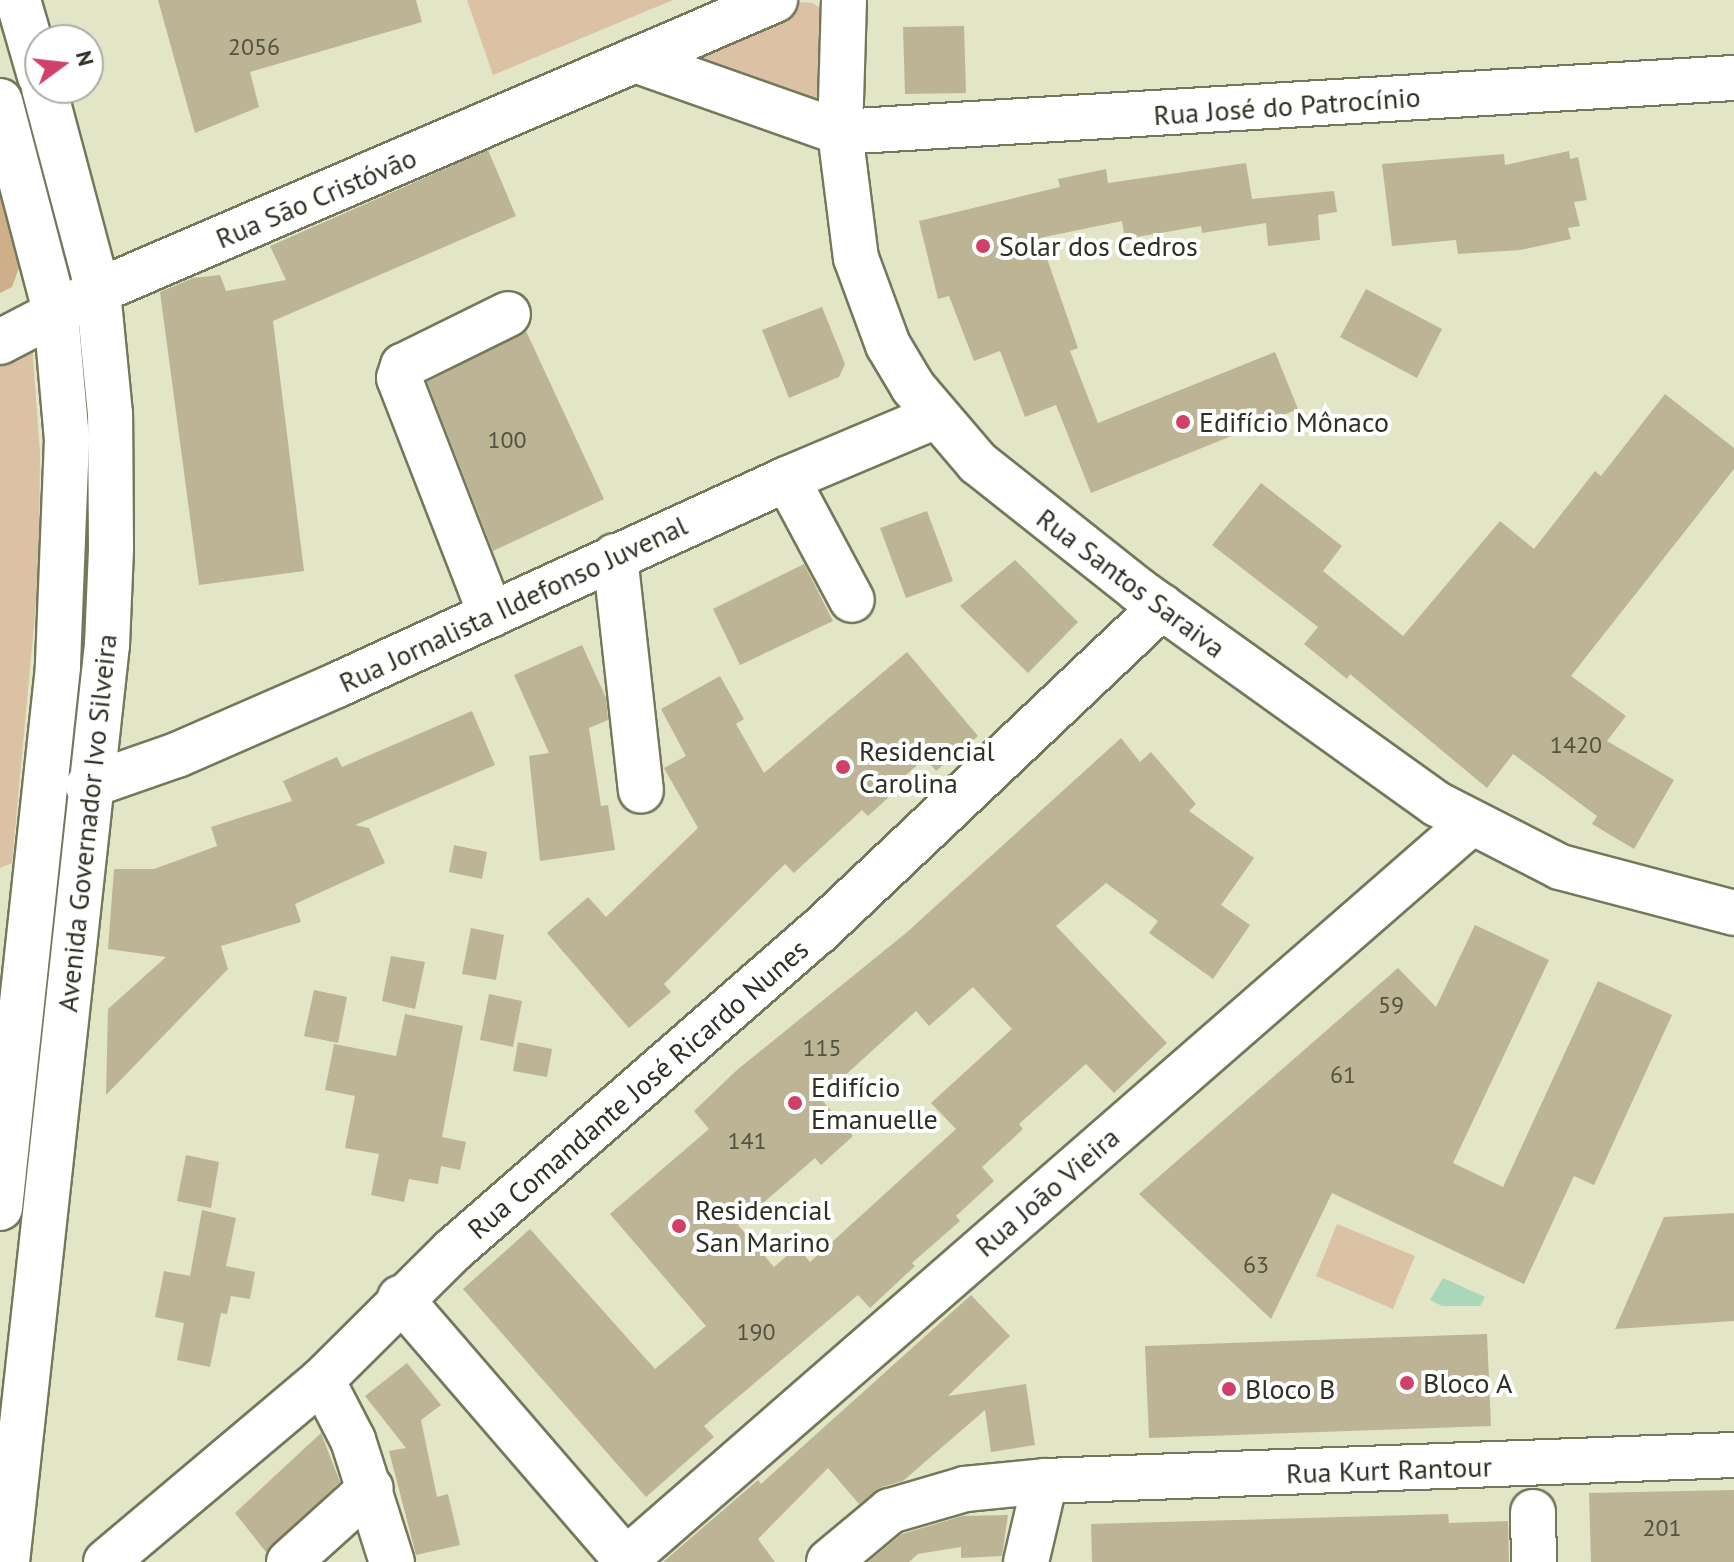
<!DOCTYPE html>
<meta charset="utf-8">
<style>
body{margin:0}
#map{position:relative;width:1734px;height:1562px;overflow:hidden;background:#e2e6c6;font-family:"PT Sans",sans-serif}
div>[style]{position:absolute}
.green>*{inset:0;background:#dcc2a5}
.forest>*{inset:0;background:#cfaf89}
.water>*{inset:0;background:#aad7b9}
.building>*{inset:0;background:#bdb495}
.roads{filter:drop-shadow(2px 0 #74785b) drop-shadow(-2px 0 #74785b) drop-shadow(0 2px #74785b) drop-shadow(0 -2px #74785b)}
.minor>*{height:44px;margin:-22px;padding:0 22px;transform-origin:22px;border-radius:22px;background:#fff}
.major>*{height:44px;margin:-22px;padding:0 22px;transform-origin:22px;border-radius:22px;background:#fff}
.dots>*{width:22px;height:22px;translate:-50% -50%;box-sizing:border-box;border:4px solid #fff;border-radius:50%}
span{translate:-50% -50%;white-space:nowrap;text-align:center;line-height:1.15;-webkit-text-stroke:8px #fff;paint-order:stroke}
.number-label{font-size:24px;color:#525240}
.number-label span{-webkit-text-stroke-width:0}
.street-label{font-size:28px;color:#2f3124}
.poi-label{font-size:28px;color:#2f3124}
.left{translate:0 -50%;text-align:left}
.north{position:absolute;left:24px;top:24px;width:80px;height:80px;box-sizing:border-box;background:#fff;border:2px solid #acada7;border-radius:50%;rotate:75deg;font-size:22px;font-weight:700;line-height:32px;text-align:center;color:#2f3124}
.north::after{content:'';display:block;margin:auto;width:28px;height:36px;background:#cf4168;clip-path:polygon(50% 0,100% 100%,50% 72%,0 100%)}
</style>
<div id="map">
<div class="green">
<div style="clip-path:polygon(467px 0,673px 0,493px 75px)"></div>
<div style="clip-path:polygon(799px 2px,813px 3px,826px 12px,821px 105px,685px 61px,680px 50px)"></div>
<div style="clip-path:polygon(32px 343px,40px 453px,39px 571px,12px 863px,0 868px,0 356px)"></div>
<div style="clip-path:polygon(1337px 1224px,1415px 1256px,1393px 1309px,1316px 1276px)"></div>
</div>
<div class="forest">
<div style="clip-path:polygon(0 195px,19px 268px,12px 287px,0 293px)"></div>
</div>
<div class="water">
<div style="clip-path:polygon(1443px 1278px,1485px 1297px,1480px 1306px,1442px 1306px,1430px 1300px)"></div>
</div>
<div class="building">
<div style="clip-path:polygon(158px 0,416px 0,422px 22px,250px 72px,259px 107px,195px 133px)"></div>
<div style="clip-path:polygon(964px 26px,966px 93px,905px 94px,903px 27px)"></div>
<div style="clip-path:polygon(488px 150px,516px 216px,273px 321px,304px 571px,199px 585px,160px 292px,193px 278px,220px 275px,226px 291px,286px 280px,270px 246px)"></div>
<div style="clip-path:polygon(1569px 151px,1570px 159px,1578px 157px,1587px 200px,1574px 202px,1580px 226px,1568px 228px,1571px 239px,1520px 250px,1458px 254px,1456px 240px,1392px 246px,1382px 164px,1504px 154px,1505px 165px)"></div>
<div style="clip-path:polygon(1246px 163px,1252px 199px,1334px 191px,1337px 212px,1318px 215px,1320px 240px,1268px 246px,1266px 223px,1202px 233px,1201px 226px,1125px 239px,1122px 221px,1040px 238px,1078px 348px,1070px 351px,1098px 423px,1275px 352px,1298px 409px,1091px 493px,1056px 405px,1025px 417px,1000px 351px,974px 361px,949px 296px,938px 299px,919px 221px,1060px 187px,1058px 179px,1106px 169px,1108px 183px)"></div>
<div style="clip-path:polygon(1366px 289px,1442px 329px,1417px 378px,1340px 337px)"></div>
<div style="clip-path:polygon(822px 307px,845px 364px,839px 377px,789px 398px,762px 330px)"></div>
<div style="clip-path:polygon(526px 331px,604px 499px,493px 551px,427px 382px)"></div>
<div style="clip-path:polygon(1665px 394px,1734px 448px,1734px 469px,1571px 676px,1626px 716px,1607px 741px,1674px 780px,1634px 849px,1592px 824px,1597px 816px,1513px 754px,1487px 788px,1350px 674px,1347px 679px,1304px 644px,1318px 627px,1212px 545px,1261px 483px,1342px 546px,1323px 571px,1403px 636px,1500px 521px,1534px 549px,1595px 471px,1601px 476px)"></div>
<div style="clip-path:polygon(927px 511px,953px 581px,906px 598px,880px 528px)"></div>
<div style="clip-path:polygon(1015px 560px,1078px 622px,1028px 673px,960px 606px)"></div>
<div style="clip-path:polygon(804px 564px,833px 621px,740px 665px,713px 609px)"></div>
<div style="clip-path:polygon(582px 645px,606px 698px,608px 720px,589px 728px,601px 806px,608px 805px,615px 850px,540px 861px,529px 756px,549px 753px,514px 675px)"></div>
<div style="clip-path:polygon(907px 652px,978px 736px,936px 771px,925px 758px,886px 793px,889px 797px,868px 816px,862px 810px,794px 873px,785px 864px,664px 984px,671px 992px,629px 1028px,547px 933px,588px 897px,606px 917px,698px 828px,664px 768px,686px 756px,661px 709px,720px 676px,744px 719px,736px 724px,764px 773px)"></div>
<div style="clip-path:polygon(472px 711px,495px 765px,355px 825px,369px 828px,385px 863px,295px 904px,301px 922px,221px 946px,228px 969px,106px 1095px,108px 1009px,166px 957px,108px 949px,114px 869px,154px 869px,217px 846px,211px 827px,292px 801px,283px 781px,337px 757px,342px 767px)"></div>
<div style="clip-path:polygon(evenodd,1121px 738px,1140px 762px,1151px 752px,1196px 804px,1189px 811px,1254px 858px,1221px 905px,1250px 925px,1213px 979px,1149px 933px,1158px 921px,1106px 883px,1056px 926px,1167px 1043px,1114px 1093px,1086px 1064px,1019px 1124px,1023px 1129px,982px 1167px,994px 1181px,956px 1216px,960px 1221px,912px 1263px,915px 1266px,870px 1308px,858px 1295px,704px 1426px,714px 1437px,646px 1497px,463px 1289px,530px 1229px,655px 1369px,706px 1326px,610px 1214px,709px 1129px,694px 1111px,737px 1070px,906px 933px,1121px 738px,973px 987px,1012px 1029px,931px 1103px,956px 1129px,810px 1262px,797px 1247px,774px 1267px,738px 1225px,815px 1158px,821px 1165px,853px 1136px,820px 1098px,916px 1011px,929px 1026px,973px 987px)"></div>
<div style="clip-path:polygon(454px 845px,487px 852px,482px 879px,449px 872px)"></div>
<div style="clip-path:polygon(1475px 925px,1549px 960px,1453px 1163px,1503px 1187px,1598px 981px,1672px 1015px,1594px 1185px,1574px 1176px,1524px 1284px,1332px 1193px,1271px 1319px,1139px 1194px,1398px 968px,1436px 1007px)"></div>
<div style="clip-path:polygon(471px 928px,504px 935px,496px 980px,462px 974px)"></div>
<div style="clip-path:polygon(391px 956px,425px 962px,415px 1009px,382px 1001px)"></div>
<div style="clip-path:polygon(314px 990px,347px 997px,338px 1043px,304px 1036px)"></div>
<div style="clip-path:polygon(489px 994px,522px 1001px,513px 1047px,480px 1040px)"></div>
<div style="clip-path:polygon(405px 1014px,463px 1026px,442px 1137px,466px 1142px,460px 1170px,441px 1166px,438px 1184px,409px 1179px,404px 1202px,371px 1195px,379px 1154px,345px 1148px,355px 1096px,325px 1090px,334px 1044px,396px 1056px)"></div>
<div style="clip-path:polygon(518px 1042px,552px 1049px,547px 1077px,513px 1071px)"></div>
<div style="clip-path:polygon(186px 1155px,219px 1162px,211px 1208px,177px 1201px)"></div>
<div style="clip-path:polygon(202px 1210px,236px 1218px,226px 1266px,255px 1272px,250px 1299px,231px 1296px,227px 1314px,221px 1313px,210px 1367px,177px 1360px,184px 1323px,155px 1317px,164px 1271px,190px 1276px)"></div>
<div style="clip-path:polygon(1734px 1213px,1734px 1321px,1615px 1329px,1664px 1217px)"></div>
<div style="clip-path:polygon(971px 1295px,1010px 1336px,948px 1396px,1026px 1384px,1035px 1445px,991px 1452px,985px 1410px,903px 1481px,882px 1487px,859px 1504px,828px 1468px,758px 1539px,775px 1562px,663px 1562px,758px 1480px,761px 1484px)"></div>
<div style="clip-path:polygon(1487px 1334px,1491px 1426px,1149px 1438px,1145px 1346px)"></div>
<div style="clip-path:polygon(407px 1363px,441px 1405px,421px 1420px,437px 1497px,448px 1494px,460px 1545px,416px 1555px,389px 1451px,406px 1448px,365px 1396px)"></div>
<div style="clip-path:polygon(321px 1433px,340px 1482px,266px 1552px,235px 1513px)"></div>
<div style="clip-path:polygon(1734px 1490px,1734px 1562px,1591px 1562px,1589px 1493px)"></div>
<div style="clip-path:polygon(1448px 1514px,1449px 1523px,1508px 1521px,1509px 1562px,1092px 1562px,1091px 1524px)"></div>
<div style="clip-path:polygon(1008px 1515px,1002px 1556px,961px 1558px,961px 1547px,918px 1554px,909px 1562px,868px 1562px,902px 1534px,962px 1516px)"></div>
</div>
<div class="roads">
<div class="minor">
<div style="left:635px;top:60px;width:217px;rotate:19.4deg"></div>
<div style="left:840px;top:132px;width:896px;rotate:-3.46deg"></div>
<div style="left:0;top:342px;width:110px;rotate:-27.5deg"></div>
<div style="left:98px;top:291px;width:737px;rotate:-23.26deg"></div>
<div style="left:787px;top:479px;width:137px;rotate:61.8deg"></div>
<div style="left:615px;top:556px;width:236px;rotate:83.7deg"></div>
<div style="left:491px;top:615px;width:254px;rotate:-111.2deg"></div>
<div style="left:399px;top:378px;width:13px;rotate:-72deg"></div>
<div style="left:403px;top:366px;width:117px;rotate:-26.3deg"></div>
<div style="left:88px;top:786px;width:94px;rotate:-19.2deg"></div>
<div style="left:177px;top:755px;width:175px;rotate:-23.6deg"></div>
<div style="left:337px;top:685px;width:495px;rotate:-24.6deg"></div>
<div style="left:787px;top:479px;width:162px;rotate:-22.9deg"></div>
<div style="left:400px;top:1298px;width:349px;rotate:49.2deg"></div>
<div style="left:322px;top:1380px;width:68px;rotate:62.7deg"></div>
<div style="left:353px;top:1440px;width:128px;rotate:72.3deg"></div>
<div style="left:1533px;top:1512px;width:50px;rotate:88.9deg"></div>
<div style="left:106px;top:1562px;width:282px;rotate:-40.1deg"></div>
<div style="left:322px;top:1380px;width:185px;rotate:-44.8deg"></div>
<div style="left:453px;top:1250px;width:483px;rotate:-41.1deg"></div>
<div style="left:817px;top:933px;width:475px;rotate:-43.4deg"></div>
<div style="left:289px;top:1562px;width:110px;rotate:-42.1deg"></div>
<div style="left:623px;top:1562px;width:1125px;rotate:-41.07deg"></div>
<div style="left:829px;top:1562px;width:80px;rotate:-39.9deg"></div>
<div style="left:890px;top:1511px;width:78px;rotate:-16.3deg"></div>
<div style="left:965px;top:1489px;width:80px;rotate:-5.7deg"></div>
<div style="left:1045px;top:1481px;width:689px;rotate:-2.16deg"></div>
<div style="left:1026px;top:1562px;width:83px;rotate:-76.8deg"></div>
</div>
<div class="major">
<div style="left:18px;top:0;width:79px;rotate:73.9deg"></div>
<div style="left:844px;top:0;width:132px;rotate:91.7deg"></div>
<div style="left:840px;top:132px;width:127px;rotate:82.8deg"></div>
<div style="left:856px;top:258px;width:93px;rotate:69.8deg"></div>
<div style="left:888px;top:345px;width:49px;rotate:59.2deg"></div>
<div style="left:913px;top:387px;width:100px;rotate:49.5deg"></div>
<div style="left:978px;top:463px;width:204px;rotate:38.4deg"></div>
<div style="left:1138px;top:590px;width:368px;rotate:35.6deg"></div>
<div style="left:1437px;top:804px;width:138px;rotate:27.1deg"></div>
<div style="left:1560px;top:867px;width:180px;rotate:14.8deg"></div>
<div style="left:0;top:101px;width:220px;rotate:75.3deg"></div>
<div style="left:56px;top:314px;width:125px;rotate:85deg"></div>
<div style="left:67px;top:439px;width:228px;rotate:92.3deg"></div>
<div style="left:58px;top:667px;width:544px;rotate:96.12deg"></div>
<div style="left:7px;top:1562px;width:922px;rotate:-83.78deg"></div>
<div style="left:107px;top:645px;width:97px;rotate:-87.6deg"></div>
<div style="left:111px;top:548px;width:134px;rotate:-90.4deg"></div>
<div style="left:110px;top:414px;width:124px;rotate:-95.6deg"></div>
<div style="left:98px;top:291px;width:210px;rotate:-104.9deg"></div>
</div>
</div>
<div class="dots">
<div style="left:983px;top:246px;background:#cf4168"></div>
<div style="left:1183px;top:422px;background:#cf4168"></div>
<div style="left:843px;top:767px;background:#cf4168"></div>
<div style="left:795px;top:1103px;background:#cf4168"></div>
<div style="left:679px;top:1226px;background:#cf4168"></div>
<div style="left:1407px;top:1383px;background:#cf4168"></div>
<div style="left:1229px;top:1389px;background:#cf4168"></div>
</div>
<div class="number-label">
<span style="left:254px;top:47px">2056</span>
<span style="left:507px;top:440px">100</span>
<span style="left:1576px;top:745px">1420</span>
<span style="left:1391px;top:1005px">59</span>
<span style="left:822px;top:1048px">115</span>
<span style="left:1343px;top:1075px">61</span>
<span style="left:747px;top:1141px">141</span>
<span style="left:1256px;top:1265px">63</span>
<span style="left:756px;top:1332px">190</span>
<span style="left:1662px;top:1528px">201</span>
</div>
<div class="street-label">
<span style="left:1287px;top:106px;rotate:-4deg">Rua José do Patrocínio</span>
<span style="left:316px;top:198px;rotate:-23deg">Rua São Cristóvão</span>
<span style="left:1131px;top:583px;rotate:37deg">Rua Santos Saraiva</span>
<span style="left:513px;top:604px;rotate:-25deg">Rua Jornalista Ildefonso Juvenal</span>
<span style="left:87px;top:823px;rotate:-84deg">Avenida Governador Ivo Silveira</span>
<span style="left:638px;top:1089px;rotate:-41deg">Rua Comandante José Ricardo Nunes</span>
<span style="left:1047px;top:1192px;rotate:-41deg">Rua João Vieira</span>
<span style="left:1389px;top:1470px;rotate:-2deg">Rua Kurt Rantour</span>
</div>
<div class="poi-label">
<span class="left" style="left:999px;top:246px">Solar dos Cedros</span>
<span class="left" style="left:1199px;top:422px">Edifício Mônaco</span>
<span class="left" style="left:859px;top:767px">Residencial<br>Carolina</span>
<span class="left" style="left:811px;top:1103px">Edifício<br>Emanuelle</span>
<span class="left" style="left:695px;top:1226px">Residencial<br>San Marino</span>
<span class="left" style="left:1423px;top:1383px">Bloco A</span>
<span class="left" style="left:1245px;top:1389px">Bloco B</span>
</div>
<div class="north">N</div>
</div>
